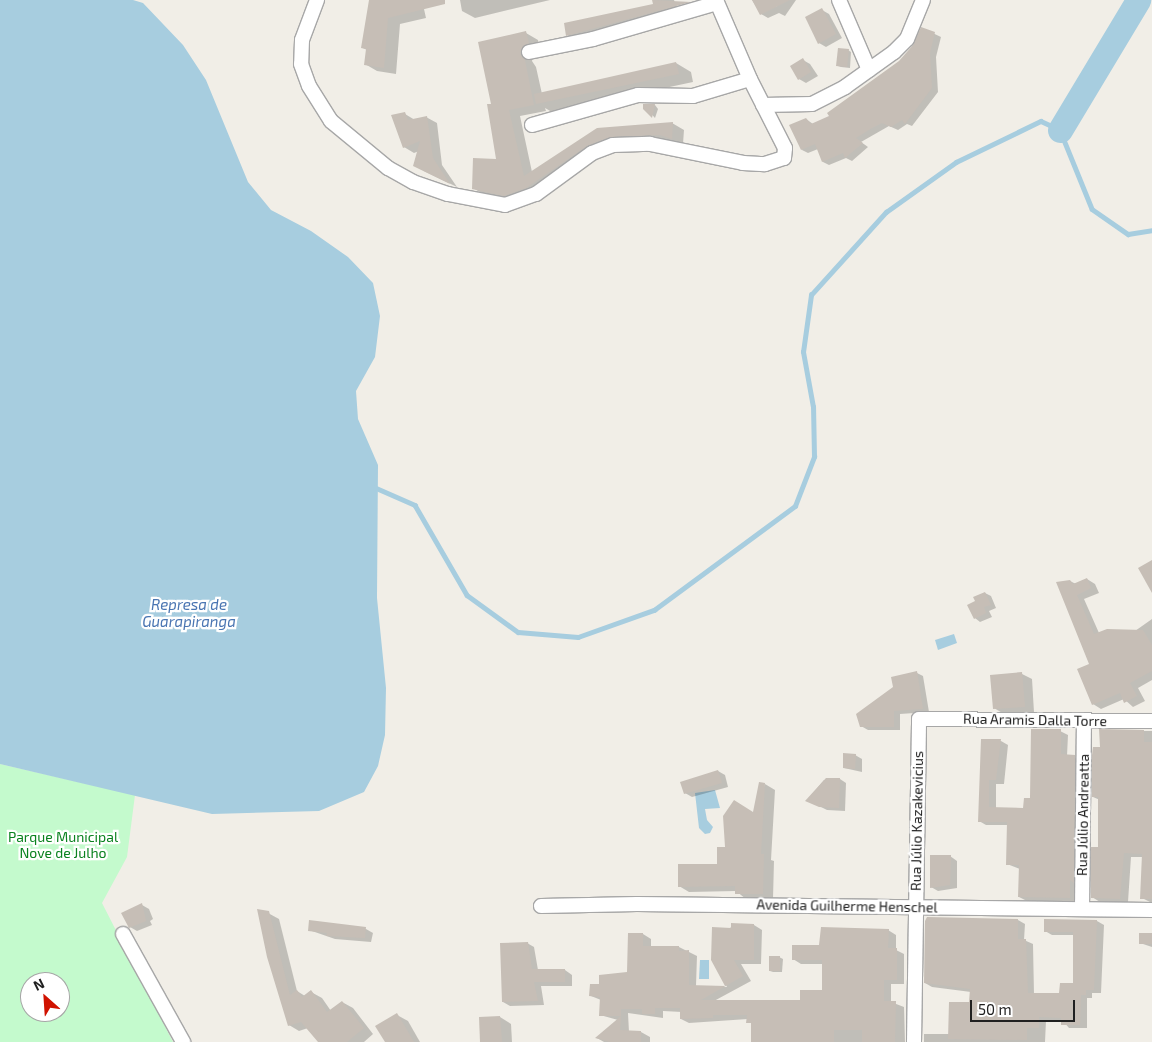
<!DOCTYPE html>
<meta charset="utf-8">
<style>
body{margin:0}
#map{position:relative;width:1152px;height:1042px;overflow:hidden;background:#f1eee7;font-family:"Exo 2",sans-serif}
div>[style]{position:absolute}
.park>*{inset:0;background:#c4facd}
.water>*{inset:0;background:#a7cddf}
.shadow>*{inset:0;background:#0003}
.stream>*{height:4.5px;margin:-2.25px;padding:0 2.25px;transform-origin:2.25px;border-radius:2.25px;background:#a7cddf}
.river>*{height:25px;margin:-12.5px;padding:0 12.5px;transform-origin:12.5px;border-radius:12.5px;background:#a7cddf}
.building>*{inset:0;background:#c6beb6}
.roads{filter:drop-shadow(1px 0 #a7a7a7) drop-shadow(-1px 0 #a7a7a7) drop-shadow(0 1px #a7a7a7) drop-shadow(0 -1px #a7a7a7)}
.minor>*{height:14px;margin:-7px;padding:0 7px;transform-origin:7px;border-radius:7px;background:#fff}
span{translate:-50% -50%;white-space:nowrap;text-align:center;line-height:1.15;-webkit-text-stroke:4.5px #fff;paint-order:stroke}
.street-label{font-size:14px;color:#202020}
.park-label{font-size:14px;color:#0a821f}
.water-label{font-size:15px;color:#4a75b2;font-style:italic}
.north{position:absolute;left:20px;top:972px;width:50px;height:50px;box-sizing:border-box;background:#fff;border:1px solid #a6a6a6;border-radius:50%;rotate:334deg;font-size:14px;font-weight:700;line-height:20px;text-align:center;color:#202020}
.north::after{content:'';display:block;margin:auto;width:18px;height:22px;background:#d01200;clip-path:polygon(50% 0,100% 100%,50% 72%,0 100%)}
.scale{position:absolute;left:970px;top:1000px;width:105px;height:22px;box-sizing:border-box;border:2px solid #202020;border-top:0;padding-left:6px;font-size:15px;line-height:18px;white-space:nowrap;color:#202020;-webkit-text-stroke:4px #fff;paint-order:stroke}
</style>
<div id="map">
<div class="park">
<div style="clip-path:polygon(evenodd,0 764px,135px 795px,127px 857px,102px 903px,173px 1042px,0 1042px,0 764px,30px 982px,60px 982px,60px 1012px,30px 1012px,30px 982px)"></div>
</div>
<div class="water">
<div style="clip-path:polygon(0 0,133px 0,143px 3px,183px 45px,206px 80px,248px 182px,271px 210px,311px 231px,348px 257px,373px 283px,380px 316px,375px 357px,356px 391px,358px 419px,378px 465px,377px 598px,386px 688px,385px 735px,378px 766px,364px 792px,319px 811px,212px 814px,0 764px)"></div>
<div style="clip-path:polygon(954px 634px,957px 643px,938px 650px,935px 640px)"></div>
<div style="clip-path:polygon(715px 790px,720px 808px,705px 809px,707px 820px,713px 827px,710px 833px,705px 834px,699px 828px,695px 793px)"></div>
<div style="clip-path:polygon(700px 960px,709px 960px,709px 979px,699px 979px)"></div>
</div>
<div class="shadow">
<div style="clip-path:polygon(370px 0,422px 0,426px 18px,400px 24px,396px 74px,377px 71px,365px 64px,367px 50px,363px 48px)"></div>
<div style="clip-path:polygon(460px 0,550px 0,475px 18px,462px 11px)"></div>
<div style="clip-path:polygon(653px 0,674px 0,679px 13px,577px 40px,567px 35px,654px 5px)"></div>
<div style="clip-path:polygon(752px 0,772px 0,776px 7px,779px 0,796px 0,785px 16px,779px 13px,768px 18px,761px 14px)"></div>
<div style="clip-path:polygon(822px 10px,829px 14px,842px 38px,826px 47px,819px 43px)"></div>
<div style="clip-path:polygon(922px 28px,941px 37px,936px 57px,938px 92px,912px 126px,907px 124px,898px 130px,889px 126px,861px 142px,868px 147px,852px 161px,846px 158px,829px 165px,823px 162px,818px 149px,808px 153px,802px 150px,806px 119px,813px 124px,830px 117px,900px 62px,914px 46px)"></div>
<div style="clip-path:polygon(526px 33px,538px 40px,540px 50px,534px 52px,532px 61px,536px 67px,542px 94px,676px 63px,691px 72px,693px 82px,552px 112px,545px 108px,546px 111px,520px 116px,532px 172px,597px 129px,672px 123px,684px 130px,683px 144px,673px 141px,623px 143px,517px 202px,485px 195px,473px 188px,498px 160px,493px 105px)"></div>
<div style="clip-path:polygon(848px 50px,851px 52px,850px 68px,841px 67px,838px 66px)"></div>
<div style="clip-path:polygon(803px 60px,810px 64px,818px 76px,806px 83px,799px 79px)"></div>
<div style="clip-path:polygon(655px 105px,658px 109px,655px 118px,645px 107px)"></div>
<div style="clip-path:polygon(405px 114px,415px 120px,426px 117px,437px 123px,442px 165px,457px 187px,424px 171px,419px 151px,414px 153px,404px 147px)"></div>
<div style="clip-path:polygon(1087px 579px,1095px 584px,1099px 593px,1084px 599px,1099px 633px,1135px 631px,1152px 619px,1152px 680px,1138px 688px,1145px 701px,1133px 707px,1124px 699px,1101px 709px,1093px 704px,1090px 665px,1070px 581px,1076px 584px)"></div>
<div style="clip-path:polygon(985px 593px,991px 596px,996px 608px,989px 611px,992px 617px,980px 622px,975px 618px,977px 602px)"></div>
<div style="clip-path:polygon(917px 673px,923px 676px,929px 712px,900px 714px,900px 730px,868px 730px,861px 726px,895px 688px,892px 678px)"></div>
<div style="clip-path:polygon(1022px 674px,1032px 679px,1034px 712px,1004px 714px,994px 708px)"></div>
<div style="clip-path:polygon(1060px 731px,1068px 735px,1067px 756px,1082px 760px,1077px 902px,1027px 901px,1019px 897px,1020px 869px,1007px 864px,1008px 825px,986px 825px,979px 821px,982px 740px,1001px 741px,1008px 745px,1004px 784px,996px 784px,996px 809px,1025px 809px)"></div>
<div style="clip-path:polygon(1100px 731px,1152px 731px,1152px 903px,1142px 898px,1143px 857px,1131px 857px,1128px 902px,1100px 902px,1092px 897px,1099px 849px,1100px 800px,1093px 797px,1101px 749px)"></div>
<div style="clip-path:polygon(855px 755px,862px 759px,862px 772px,844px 768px)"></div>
<div style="clip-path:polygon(718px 771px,725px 775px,728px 787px,692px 797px,685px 793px)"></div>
<div style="clip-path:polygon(840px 779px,846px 783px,845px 811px,827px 810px,807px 800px,824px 780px)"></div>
<div style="clip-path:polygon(765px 784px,775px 790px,771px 860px,774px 861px,773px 899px,746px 899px,736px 891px,689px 892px,679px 886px,719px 865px,754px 813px)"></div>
<div style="clip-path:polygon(950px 856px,957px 861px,957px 888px,938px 891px,931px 887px)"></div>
<div style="clip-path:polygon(142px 905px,149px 909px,153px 919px,150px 921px,152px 925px,137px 931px,130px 927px)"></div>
<div style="clip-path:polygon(268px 913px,279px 919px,297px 991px,305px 996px,311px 992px,322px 998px,331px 1011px,342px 1002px,353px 1008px,373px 1034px,364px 1042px,319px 1042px,308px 1028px,299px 1031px,289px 1025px)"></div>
<div style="clip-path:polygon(1018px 920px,1025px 924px,1024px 940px,1033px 944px,1034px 994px,1061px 994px,1074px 984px,1074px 935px,1052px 935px,1045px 931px,1097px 921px,1104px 925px,1101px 993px,1092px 993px,1092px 998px,1087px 998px,1087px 1028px,1069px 1028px,1063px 1021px,1046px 1021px,1045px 1042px,924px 1042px,924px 1034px,950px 1034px,970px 1003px,971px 992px,932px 987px,925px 983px)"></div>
<div style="clip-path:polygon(732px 925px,754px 925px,762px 930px,761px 964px,741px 964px,751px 981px,714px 1001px,801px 1002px,823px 991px,824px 964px,801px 964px,793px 959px,820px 946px,888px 930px,896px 935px,896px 950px,904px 954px,904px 984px,891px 984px,891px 1002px,904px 1007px,905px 1042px,752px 1042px,753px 1025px,748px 1019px,689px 1023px,681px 1019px,682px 1012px,663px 1011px,663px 1018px,628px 1013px,629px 1032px,641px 1032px,650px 1037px,650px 1042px,604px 1042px,597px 1038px,618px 1020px,600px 1015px,601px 1000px,591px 996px,600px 985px,628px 974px,643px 934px,651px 939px,651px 947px,679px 947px,697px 956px,696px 986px,727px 987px,712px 960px)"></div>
<div style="clip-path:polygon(366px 929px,373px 933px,371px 942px,335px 939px,309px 930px)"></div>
<div style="clip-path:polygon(1152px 934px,1152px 947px,1140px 943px)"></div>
<div style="clip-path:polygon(527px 943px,534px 947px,538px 970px,565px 970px,572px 975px,572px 986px,541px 986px,544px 1005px,510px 1006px,503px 1002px)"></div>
<div style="clip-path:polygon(779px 957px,783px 959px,782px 972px,773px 972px,770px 971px)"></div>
<div style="clip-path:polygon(397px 1015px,408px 1021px,420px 1042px,386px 1042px)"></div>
<div style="clip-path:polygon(500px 1017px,511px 1024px,512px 1042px,481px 1042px,480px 1018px)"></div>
</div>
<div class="stream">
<div style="left:374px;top:487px;width:45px;rotate:23.7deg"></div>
<div style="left:415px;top:505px;width:104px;rotate:60deg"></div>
<div style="left:467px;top:595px;width:63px;rotate:36deg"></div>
<div style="left:518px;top:632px;width:60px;rotate:4.8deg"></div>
<div style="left:578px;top:637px;width:81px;rotate:-19.6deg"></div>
<div style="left:654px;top:610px;width:175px;rotate:-36.4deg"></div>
<div style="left:795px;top:506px;width:53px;rotate:-68.8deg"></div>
<div style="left:814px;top:457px;width:50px;rotate:-91.1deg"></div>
<div style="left:813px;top:407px;width:56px;rotate:-100.3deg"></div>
<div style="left:803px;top:352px;width:58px;rotate:-82deg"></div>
<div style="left:811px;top:295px;width:112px;rotate:-47.9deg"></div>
<div style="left:886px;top:212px;width:86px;rotate:-35.5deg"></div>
<div style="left:956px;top:162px;width:94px;rotate:-25.8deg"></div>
<div style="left:1041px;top:121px;width:21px;rotate:25deg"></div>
<div style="left:1060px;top:130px;width:85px;rotate:67.9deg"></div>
<div style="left:1092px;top:209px;width:44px;rotate:34.8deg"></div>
<div style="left:1128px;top:234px;width:24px;rotate:-9deg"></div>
</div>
<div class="river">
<div style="left:1060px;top:130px;width:152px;rotate:-59deg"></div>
</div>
<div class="building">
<div style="clip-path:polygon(369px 0,445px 0,445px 4px,388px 18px,384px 68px,364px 65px,366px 49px,361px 48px)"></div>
<div style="clip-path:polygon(652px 0,691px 2px,566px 36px,564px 23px,653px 4px)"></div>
<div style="clip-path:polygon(752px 0,790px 0,760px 15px)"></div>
<div style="clip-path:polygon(822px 8px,836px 34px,818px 44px,805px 17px)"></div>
<div style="clip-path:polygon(921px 27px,935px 32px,930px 53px,932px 88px,905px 124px,902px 120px,891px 127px,882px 123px,872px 128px,856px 138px,863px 143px,845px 158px,843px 153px,822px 162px,815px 144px,801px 150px,789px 125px,806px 118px,811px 124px,829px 116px,827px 113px,899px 61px,913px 45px)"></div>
<div style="clip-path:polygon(526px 31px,529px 43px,523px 46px,520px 53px,525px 60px,534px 105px,509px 110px,524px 176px,597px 128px,673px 122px,672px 139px,660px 135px,610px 137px,587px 146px,526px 188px,504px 196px,472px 189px,473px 158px,496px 159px,487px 104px,491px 104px,478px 42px)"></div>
<div style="clip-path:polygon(838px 48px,849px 49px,847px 67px,836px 66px)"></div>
<div style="clip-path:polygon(803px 58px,811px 72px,798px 80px,790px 66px)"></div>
<div style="clip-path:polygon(676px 62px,679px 74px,536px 104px,534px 94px)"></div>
<div style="clip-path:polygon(643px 104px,655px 104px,652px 118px,643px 109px)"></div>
<div style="clip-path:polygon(405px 112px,408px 120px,427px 116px,433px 158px,450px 184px,413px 166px,420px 141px,403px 148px,391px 115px)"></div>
<div style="clip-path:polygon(1152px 560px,1152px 593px,1138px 568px)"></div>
<div style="clip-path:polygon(1087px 578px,1091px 588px,1077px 595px,1094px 634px,1107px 629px,1143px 630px,1152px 645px,1152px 671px,1130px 683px,1137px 696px,1124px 703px,1120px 693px,1092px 705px,1077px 669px,1089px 664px,1056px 582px,1070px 580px,1073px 584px)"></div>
<div style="clip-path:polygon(985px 592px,991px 605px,984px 607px,986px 613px,974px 619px,967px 605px,975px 601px,973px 597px)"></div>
<div style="clip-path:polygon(917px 671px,923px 709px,894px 711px,894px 727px,860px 727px,856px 714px,893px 687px,891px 677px)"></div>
<div style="clip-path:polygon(1022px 672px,1025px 707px,993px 709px,990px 675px)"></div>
<div style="clip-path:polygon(1031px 729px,1061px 729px,1061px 754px,1075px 755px,1074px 883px,1070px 880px,1070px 898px,1018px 897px,1019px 865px,1006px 865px,1007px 822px,978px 822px,981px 739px,1001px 739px,996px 780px,989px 780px,989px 807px,1023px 808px,1024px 798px,1030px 798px)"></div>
<div style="clip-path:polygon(1099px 729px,1144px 730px,1144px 742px,1152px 742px,1152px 899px,1140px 899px,1142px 854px,1124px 853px,1120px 899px,1091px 898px,1091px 847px,1098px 847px,1098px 797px,1092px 797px,1092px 755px,1093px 747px,1100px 747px)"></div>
<div style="clip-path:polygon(843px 753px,856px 754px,855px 769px,843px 768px)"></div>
<div style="clip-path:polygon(718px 770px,722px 783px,684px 794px,680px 782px)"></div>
<div style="clip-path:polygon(826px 778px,840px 778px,839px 808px,819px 807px,805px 801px)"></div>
<div style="clip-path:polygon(759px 782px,765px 783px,761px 854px,764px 854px,763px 894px,735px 894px,735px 886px,678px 887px,678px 864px,717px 864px,717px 847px,725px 847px,723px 816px,734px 800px,753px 812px)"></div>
<div style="clip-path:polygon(930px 855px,951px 855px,950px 885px,930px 888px)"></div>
<div style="clip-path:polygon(142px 903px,146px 921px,129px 928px,121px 913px)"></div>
<div style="clip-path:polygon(257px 909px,269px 911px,290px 995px,297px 990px,302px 997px,311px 990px,327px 1012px,342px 1001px,364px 1028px,347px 1042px,318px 1042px,301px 1022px,288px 1026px,267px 957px)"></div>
<div style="clip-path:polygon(927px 917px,1018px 919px,1018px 939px,1026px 939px,1028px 993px,1059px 993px,1060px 983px,1073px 983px,1073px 932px,1044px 932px,1044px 919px,1097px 920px,1094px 990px,1086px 990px,1086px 995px,1081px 995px,1080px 1025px,1061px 1025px,1061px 1018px,1039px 1017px,1039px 1028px,1027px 1028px,1027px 1040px,948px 1039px,949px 1002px,969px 1002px,970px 989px,924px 983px,925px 921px)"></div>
<div style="clip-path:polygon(309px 920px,366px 927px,365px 938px,326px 936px,327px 933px,308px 931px)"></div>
<div style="clip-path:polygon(731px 923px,754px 924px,754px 960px,734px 960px,743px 976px,701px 1000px,800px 1000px,800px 990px,822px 990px,822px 960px,792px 960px,792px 945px,819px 945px,821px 927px,889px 929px,888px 948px,897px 948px,897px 980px,884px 980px,884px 1001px,896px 1001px,895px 1042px,862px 1042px,862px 1030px,834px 1030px,834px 1042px,751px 1042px,751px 1023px,746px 1023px,747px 1015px,713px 1015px,713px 1018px,680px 1019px,680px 1008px,655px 1008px,655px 1014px,642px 1014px,642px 1009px,621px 1009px,621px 1016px,599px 1016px,600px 997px,589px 996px,590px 984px,599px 984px,599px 975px,627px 972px,628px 933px,643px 933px,643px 946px,679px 946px,679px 951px,689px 950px,689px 985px,725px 986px,711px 960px,712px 927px,731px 928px)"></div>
<div style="clip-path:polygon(1139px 933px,1152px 933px,1152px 944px,1139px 944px)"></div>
<div style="clip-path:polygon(528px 942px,532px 969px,565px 969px,565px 982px,534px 982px,538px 1001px,502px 1002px,500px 943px)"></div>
<div style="clip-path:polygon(769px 956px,780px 956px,780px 971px,769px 971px)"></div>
<div style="clip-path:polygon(397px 1013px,414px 1042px,385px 1042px,375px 1026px)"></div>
<div style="clip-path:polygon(500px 1016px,502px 1042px,480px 1042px,479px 1017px)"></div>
<div style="clip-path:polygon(621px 1016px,620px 1030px,641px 1031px,641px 1042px,610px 1042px,595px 1038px)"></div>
</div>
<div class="roads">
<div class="minor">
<div style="left:317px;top:0;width:43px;rotate:110.6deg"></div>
<div style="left:302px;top:40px;width:24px;rotate:92deg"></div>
<div style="left:301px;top:64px;width:23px;rotate:70deg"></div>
<div style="left:309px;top:86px;width:41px;rotate:57.8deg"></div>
<div style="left:331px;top:121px;width:74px;rotate:39.5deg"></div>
<div style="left:388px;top:168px;width:29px;rotate:29deg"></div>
<div style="left:413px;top:182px;width:37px;rotate:19deg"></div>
<div style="left:448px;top:194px;width:58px;rotate:10.9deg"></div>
<div style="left:505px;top:205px;width:33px;rotate:-20deg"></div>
<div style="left:536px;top:194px;width:69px;rotate:-36.2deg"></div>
<div style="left:592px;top:153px;width:22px;rotate:-21deg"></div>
<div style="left:613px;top:145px;width:37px;rotate:-2deg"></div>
<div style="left:650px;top:144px;width:95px;rotate:11.5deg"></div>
<div style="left:743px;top:163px;width:22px;rotate:3deg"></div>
<div style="left:765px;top:164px;width:20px;rotate:-18deg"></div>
<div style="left:784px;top:158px;width:10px;rotate:-84deg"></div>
<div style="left:785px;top:148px;width:77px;rotate:-116.9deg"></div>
<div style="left:750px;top:79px;width:86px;rotate:-113.3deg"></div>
<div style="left:839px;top:0;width:76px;rotate:66.8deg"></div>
<div style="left:529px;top:52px;width:65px;rotate:-11.5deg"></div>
<div style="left:593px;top:39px;width:129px;rotate:-16.2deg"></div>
<div style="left:763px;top:105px;width:49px;rotate:-1.2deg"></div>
<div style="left:812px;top:104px;width:37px;rotate:-27deg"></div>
<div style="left:845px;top:87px;width:60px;rotate:-35.5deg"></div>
<div style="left:894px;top:52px;width:18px;rotate:-45deg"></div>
<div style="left:907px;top:39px;width:42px;rotate:-67.7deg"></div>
<div style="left:532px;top:125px;width:110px;rotate:-15.8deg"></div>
<div style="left:638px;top:95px;width:55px;rotate:1deg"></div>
<div style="left:693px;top:96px;width:59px;rotate:-16.6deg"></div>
<div style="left:541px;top:906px;width:96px;rotate:-1.2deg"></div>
<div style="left:637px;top:904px;width:515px;rotate:0.67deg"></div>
<div style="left:1082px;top:909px;width:188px;rotate:-89.4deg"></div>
<div style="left:123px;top:934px;width:124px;rotate:60.9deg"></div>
<div style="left:914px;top:1042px;width:323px;rotate:-89.1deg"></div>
<div style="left:919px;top:719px;width:233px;rotate:0.5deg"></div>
</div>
</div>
<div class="street-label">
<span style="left:1035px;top:720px;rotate:1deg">Rua Aramis Dalla Torre</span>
<span style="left:1083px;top:815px;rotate:-89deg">Rua Júlio Andreatta</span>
<span style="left:917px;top:821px;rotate:-89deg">Rua Júlio Kazakevicius</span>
<span style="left:847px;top:906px;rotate:1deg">Avenida Guilherme Henschel</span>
</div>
<div class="park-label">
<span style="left:63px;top:845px">Parque Municipal<br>Nove de Julho</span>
</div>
<div class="water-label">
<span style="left:189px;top:613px">Represa de<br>Guarapiranga</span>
</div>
<div class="north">N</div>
<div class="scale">50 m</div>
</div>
